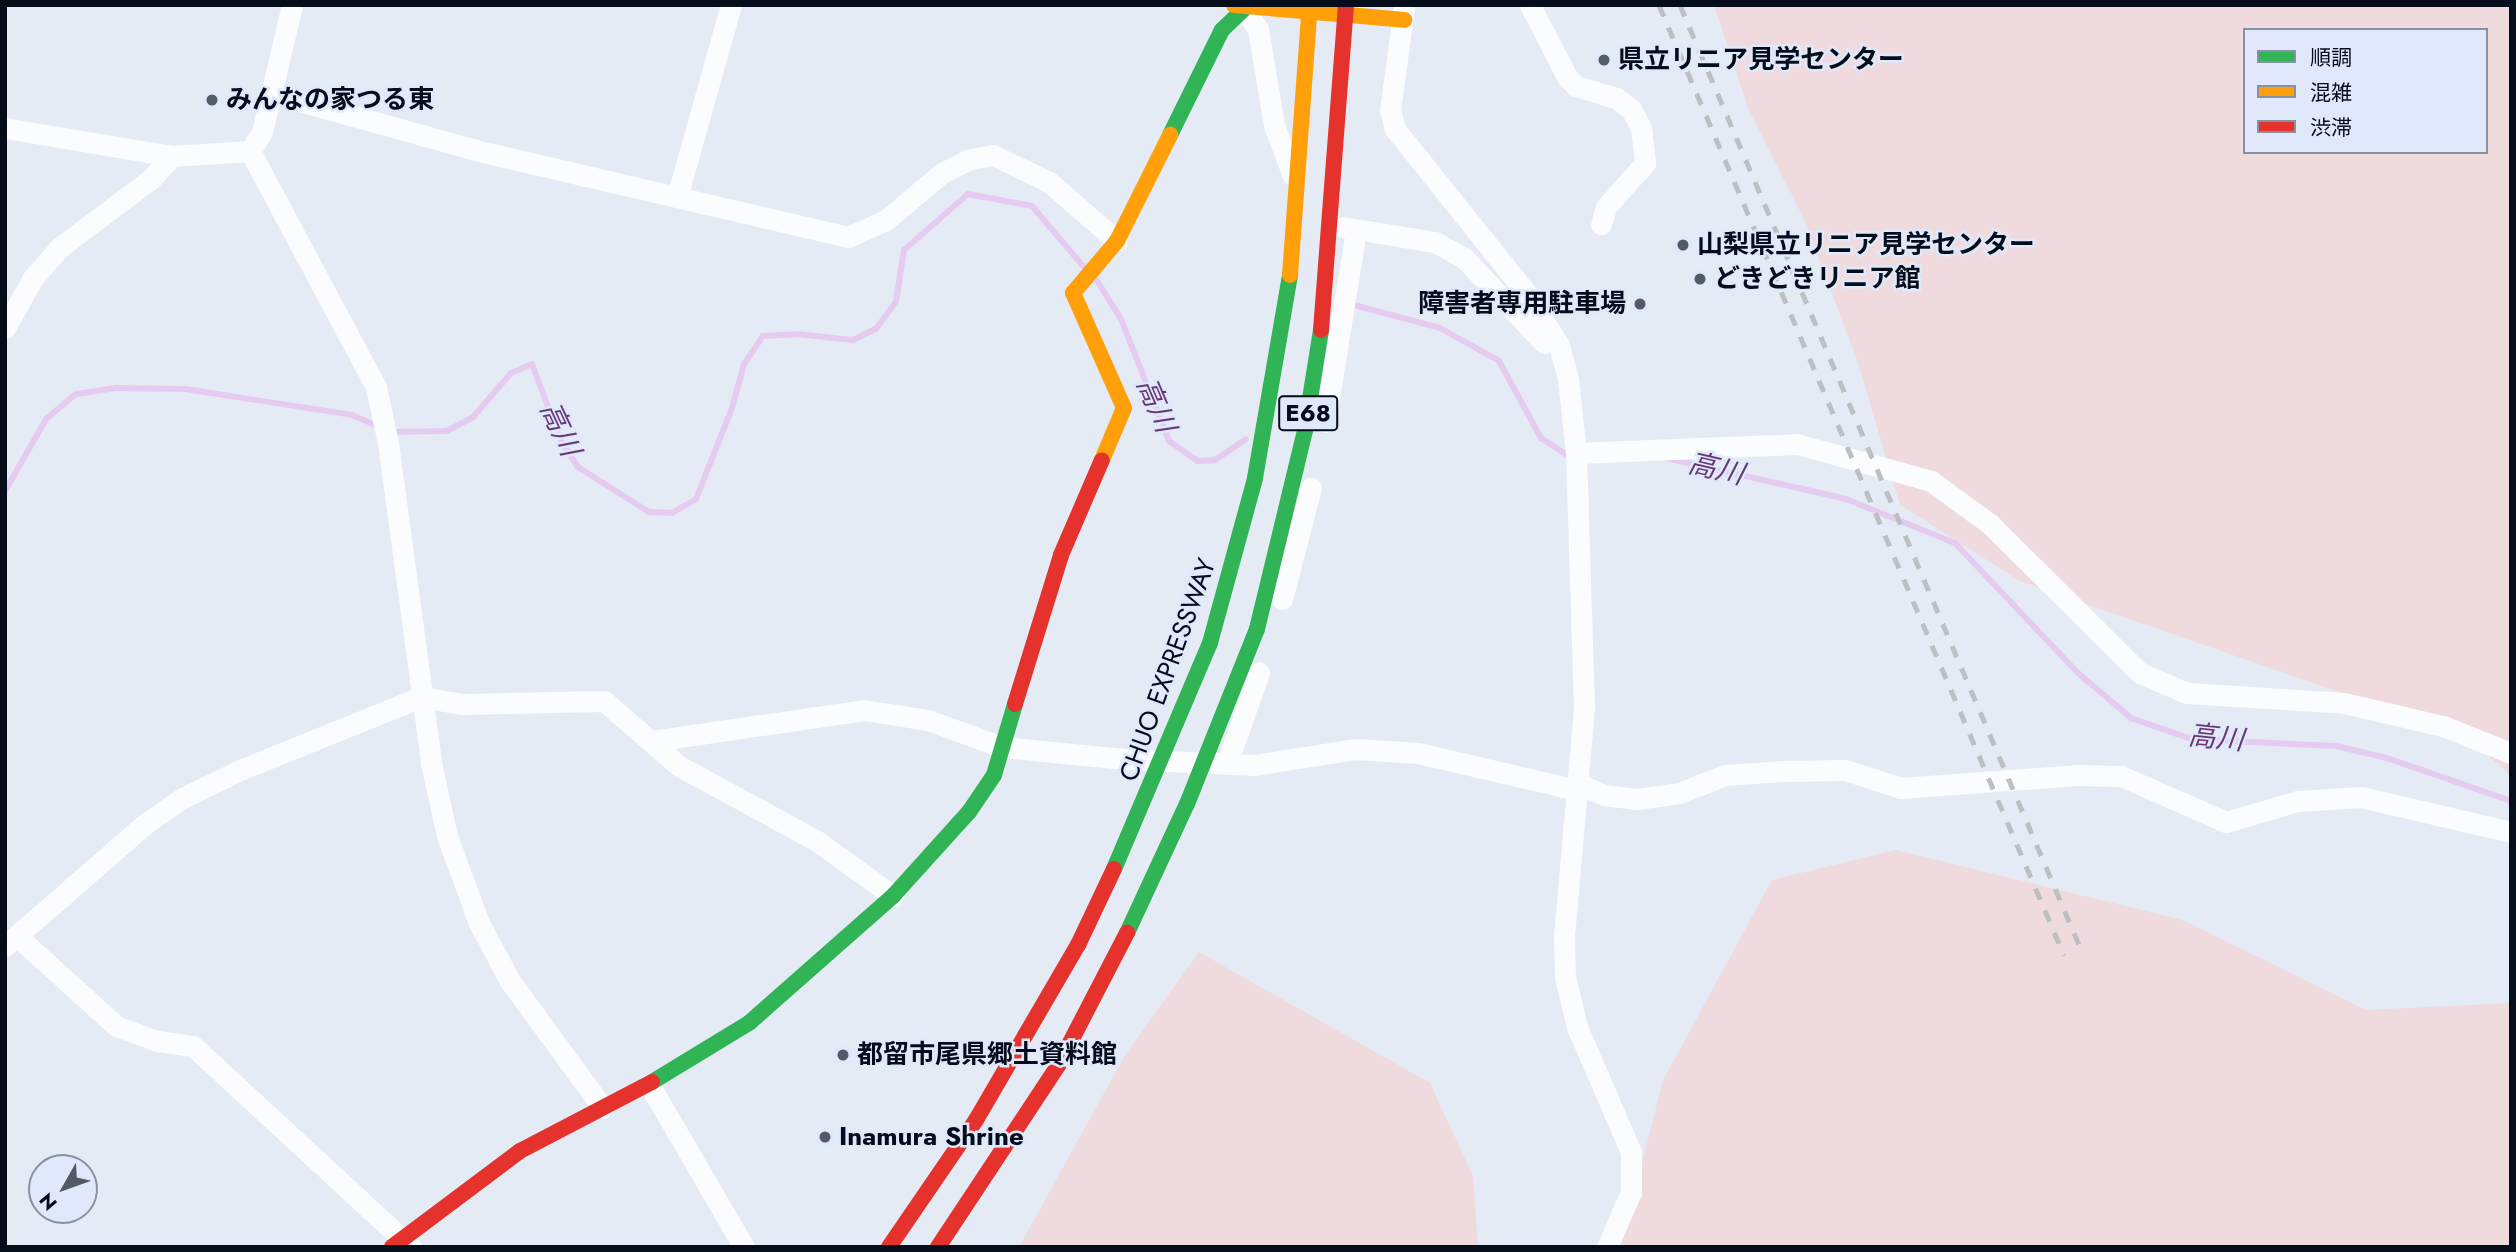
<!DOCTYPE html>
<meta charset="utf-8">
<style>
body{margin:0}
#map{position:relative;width:2516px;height:1252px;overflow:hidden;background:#e5ebf5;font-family:Jost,"Noto Sans JP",sans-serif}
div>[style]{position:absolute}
.green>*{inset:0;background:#efdade}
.stream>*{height:6px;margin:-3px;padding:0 3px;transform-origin:3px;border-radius:3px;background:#e6cbf0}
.street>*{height:21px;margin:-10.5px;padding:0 10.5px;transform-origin:10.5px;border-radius:10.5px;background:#fbfcfe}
.fast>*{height:16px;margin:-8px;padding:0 8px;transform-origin:8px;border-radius:8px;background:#30b455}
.slow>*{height:16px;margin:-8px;padding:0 8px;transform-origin:8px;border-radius:8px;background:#ff9f0a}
.jam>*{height:16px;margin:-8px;padding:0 8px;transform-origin:8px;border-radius:8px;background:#e5322d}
.rail>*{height:5px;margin-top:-2.5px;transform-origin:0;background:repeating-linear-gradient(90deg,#bdbfc2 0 12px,transparent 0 24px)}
.dots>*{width:19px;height:19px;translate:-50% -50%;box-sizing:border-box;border:4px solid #dfe9fb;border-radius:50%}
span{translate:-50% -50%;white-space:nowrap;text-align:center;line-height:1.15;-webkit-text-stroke:5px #dfe9fb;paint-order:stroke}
.shield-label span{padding:2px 5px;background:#dfe9fb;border:2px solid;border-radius:5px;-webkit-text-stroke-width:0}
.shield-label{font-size:24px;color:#050c1a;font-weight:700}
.poi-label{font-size:26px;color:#050c1a;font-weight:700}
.left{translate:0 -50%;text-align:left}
.right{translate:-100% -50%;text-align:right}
.street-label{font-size:26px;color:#050c1a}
.water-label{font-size:28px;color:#6a3873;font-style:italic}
.frame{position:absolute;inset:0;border:7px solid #050c1a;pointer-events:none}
.legend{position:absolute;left:2243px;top:28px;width:245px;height:126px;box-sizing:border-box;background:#dfe9fb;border:2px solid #8891a1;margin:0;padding:9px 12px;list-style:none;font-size:21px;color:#050c1a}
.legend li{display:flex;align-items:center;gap:14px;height:35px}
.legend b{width:35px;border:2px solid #8891a1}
.north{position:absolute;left:28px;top:1154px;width:70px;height:70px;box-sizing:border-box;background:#dfe9fb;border:2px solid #8891a1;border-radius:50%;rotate:230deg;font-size:19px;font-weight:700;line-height:28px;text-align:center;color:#050c1a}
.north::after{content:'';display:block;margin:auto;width:24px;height:32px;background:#535a67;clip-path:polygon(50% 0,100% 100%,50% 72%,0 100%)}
</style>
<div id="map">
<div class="green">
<div style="clip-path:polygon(evenodd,1714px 5px,2511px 5px,2511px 776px,2466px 736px,2020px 581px,1900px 505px,1858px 363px,1804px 219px,1748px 108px,1714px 5px,2245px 30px,2486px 30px,2486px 152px,2245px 152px,2245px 30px)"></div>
<div style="clip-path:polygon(1896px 850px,2183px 920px,2366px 1010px,2511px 1003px,2511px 1247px,1621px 1247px,1663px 1080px,1772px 880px)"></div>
<div style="clip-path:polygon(1199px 952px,1430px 1083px,1473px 1176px,1478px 1247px,1019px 1247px,1125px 1055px)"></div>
</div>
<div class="stream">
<div style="left:1096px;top:279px;width:47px;rotate:58deg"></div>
<div style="left:1121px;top:319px;width:131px;rotate:68.5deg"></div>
<div style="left:1169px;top:441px;width:35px;rotate:35deg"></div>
<div style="left:1198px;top:461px;width:17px;rotate:-3deg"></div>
<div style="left:1215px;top:460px;width:37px;rotate:-34deg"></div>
<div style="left:1350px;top:304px;width:93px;rotate:14.9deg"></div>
<div style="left:1440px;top:328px;width:68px;rotate:29.2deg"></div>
<div style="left:1499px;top:361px;width:88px;rotate:61.4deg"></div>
<div style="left:1541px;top:438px;width:37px;rotate:33deg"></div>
<div style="left:391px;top:432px;width:56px;rotate:-1deg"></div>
<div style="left:447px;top:431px;width:30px;rotate:-28deg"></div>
<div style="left:473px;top:417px;width:58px;rotate:-49.2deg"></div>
<div style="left:511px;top:373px;width:23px;rotate:-23deg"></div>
<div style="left:532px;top:364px;width:82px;rotate:69.4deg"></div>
<div style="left:561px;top:441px;width:31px;rotate:57deg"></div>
<div style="left:578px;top:467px;width:84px;rotate:32.4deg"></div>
<div style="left:649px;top:512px;width:23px;rotate:2deg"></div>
<div style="left:672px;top:513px;width:28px;rotate:-30deg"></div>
<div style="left:696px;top:499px;width:98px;rotate:-68.4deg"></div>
<div style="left:732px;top:408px;width:46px;rotate:-74.7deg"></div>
<div style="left:744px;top:364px;width:34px;rotate:-56deg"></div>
<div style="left:763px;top:336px;width:34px;rotate:-3deg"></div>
<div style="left:797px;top:334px;width:56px;rotate:6.1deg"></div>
<div style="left:853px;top:340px;width:25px;rotate:-26deg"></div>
<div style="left:876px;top:329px;width:34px;rotate:-54deg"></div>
<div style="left:896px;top:301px;width:52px;rotate:-81.1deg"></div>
<div style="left:904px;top:250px;width:85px;rotate:-41.2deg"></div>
<div style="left:968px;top:194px;width:65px;rotate:10.6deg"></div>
<div style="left:1032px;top:206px;width:79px;rotate:49.6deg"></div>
<div style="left:1666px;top:458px;width:185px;rotate:12.8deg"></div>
<div style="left:1846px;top:499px;width:118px;rotate:22deg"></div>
<div style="left:1955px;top:543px;width:179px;rotate:46.6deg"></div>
<div style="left:2078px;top:673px;width:70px;rotate:40.3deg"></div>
<div style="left:2131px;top:718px;width:64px;rotate:19.3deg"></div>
<div style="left:2191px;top:739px;width:145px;rotate:2.8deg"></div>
<div style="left:2336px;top:746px;width:52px;rotate:13.2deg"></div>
<div style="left:2387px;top:758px;width:131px;rotate:19.1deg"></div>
<div style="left:5px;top:491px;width:83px;rotate:-60.3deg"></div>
<div style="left:46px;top:419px;width:39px;rotate:-40deg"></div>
<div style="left:76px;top:394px;width:40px;rotate:-8.5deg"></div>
<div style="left:116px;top:388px;width:69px;rotate:0.8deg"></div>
<div style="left:185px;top:389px;width:169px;rotate:8.8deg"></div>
<div style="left:352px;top:415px;width:28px;rotate:23deg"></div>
</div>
<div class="street">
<div style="left:1530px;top:5px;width:81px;rotate:62.8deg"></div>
<div style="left:1567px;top:77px;width:13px;rotate:45deg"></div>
<div style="left:1576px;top:86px;width:42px;rotate:16.7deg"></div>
<div style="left:1616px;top:98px;width:19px;rotate:36deg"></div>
<div style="left:1631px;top:109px;width:21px;rotate:62deg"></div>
<div style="left:1641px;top:128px;width:35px;rotate:83deg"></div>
<div style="left:1645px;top:163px;width:59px;rotate:131.6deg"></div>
<div style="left:1606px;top:207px;width:18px;rotate:106deg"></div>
<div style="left:1404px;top:8px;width:103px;rotate:97.8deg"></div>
<div style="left:1390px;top:110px;width:20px;rotate:75deg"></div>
<div style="left:1395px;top:129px;width:208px;rotate:51.3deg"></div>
<div style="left:1525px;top:291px;width:64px;rotate:57.8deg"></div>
<div style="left:1559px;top:345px;width:35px;rotate:75deg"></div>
<div style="left:1568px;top:379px;width:74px;rotate:83.8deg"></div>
<div style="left:1576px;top:453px;width:255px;rotate:88.2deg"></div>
<div style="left:1584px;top:708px;width:230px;rotate:95deg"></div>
<div style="left:1564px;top:937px;width:40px;rotate:88.6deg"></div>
<div style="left:1565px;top:977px;width:51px;rotate:76.5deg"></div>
<div style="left:1577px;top:1027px;width:136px;rotate:66.6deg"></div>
<div style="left:1631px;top:1152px;width:40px;rotate:90deg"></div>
<div style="left:1631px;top:1192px;width:60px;rotate:113.6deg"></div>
<div style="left:1244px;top:9px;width:24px;rotate:55deg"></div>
<div style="left:1258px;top:29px;width:97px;rotate:80.5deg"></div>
<div style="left:1274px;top:125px;width:54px;rotate:69.6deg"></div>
<div style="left:270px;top:93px;width:217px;rotate:15.5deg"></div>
<div style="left:479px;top:151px;width:379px;rotate:13.1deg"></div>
<div style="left:848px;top:237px;width:42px;rotate:-24.1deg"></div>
<div style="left:886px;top:220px;width:73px;rotate:-40deg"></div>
<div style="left:942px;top:173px;width:28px;rotate:-27deg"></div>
<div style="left:967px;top:160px;width:26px;rotate:-11deg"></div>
<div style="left:993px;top:155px;width:62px;rotate:25.7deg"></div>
<div style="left:1049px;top:182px;width:90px;rotate:40.9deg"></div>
<div style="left:5px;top:128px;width:169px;rotate:9.5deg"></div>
<div style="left:172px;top:156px;width:78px;rotate:-3.7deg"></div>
<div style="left:250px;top:151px;width:22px;rotate:-58deg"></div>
<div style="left:262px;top:132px;width:130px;rotate:-76.7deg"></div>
<div style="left:250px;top:151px;width:268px;rotate:61.9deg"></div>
<div style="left:376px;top:387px;width:57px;rotate:77.9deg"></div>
<div style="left:388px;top:443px;width:323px;rotate:82.3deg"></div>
<div style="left:431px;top:763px;width:75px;rotate:77.6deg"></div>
<div style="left:447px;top:836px;width:93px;rotate:69.8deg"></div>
<div style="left:479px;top:923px;width:66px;rotate:61.9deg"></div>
<div style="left:510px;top:981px;width:157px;rotate:53.8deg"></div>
<div style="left:677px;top:197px;width:199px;rotate:-74.3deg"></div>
<div style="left:1343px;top:227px;width:93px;rotate:9.3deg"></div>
<div style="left:1435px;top:242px;width:33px;rotate:29deg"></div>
<div style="left:1464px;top:258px;width:117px;rotate:46.7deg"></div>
<div style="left:5px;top:328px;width:57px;rotate:-60.8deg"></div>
<div style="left:33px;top:278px;width:40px;rotate:-49deg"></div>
<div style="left:59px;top:248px;width:115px;rotate:-36.9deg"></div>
<div style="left:151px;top:179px;width:31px;rotate:-48deg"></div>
<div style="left:1325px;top:422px;width:193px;rotate:-80.8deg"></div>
<div style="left:1576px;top:453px;width:221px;rotate:-2.3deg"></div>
<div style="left:1797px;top:444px;width:139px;rotate:15.4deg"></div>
<div style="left:1931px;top:481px;width:73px;rotate:36.1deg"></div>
<div style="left:1990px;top:524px;width:211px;rotate:44.8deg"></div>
<div style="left:2140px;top:673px;width:51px;rotate:23.1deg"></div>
<div style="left:2187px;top:693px;width:157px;rotate:3.6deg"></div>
<div style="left:2344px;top:703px;width:102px;rotate:13.1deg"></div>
<div style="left:2443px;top:726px;width:73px;rotate:21.7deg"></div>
<div style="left:1282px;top:599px;width:115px;rotate:-75.4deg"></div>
<div style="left:652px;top:741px;width:214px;rotate:-8.3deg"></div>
<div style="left:864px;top:710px;width:65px;rotate:8.9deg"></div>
<div style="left:928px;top:720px;width:79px;rotate:20deg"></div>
<div style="left:1002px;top:747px;width:124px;rotate:5.6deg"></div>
<div style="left:1125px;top:759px;width:130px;rotate:2.6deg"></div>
<div style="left:1255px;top:765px;width:101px;rotate:-9.1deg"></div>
<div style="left:1355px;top:749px;width:63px;rotate:3.6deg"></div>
<div style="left:1418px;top:753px;width:159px;rotate:13.1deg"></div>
<div style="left:1227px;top:763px;width:96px;rotate:-70.4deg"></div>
<div style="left:1576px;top:783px;width:30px;rotate:23deg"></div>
<div style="left:1604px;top:795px;width:33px;rotate:7deg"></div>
<div style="left:1637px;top:799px;width:42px;rotate:-8.1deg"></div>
<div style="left:1679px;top:793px;width:49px;rotate:-21.4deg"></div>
<div style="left:1725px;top:775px;width:57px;rotate:-4deg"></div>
<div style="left:1782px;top:771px;width:63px;rotate:-0.9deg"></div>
<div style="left:1845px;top:770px;width:59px;rotate:17.8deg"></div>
<div style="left:1901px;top:788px;width:176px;rotate:-4.2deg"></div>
<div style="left:2077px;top:775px;width:44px;rotate:1.3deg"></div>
<div style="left:2121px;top:776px;width:115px;rotate:23.7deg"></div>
<div style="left:2226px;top:822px;width:75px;rotate:-16.3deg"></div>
<div style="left:2298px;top:801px;width:63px;rotate:-3.6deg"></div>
<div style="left:2361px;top:797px;width:154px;rotate:13.1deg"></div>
<div style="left:18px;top:937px;width:132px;rotate:42.2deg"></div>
<div style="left:116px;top:1026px;width:44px;rotate:20.1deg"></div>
<div style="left:157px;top:1041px;width:36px;rotate:8deg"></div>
<div style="left:193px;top:1046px;width:297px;rotate:42.7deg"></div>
<div style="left:5px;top:946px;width:186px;rotate:-41.1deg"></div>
<div style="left:145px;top:824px;width:44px;rotate:-34.8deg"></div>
<div style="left:181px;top:799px;width:66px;rotate:-26.2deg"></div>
<div style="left:240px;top:770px;width:195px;rotate:-22deg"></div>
<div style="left:421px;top:697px;width:42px;rotate:9.7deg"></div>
<div style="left:462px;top:704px;width:142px;rotate:-1.2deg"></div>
<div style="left:604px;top:701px;width:99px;rotate:40.9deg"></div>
<div style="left:679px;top:766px;width:157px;rotate:28.5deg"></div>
<div style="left:817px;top:841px;width:94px;rotate:35.9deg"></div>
<div style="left:649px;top:1084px;width:189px;rotate:59.8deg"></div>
</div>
<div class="fast">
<div style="left:1170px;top:135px;width:117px;rotate:-63.7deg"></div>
<div style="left:1222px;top:30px;width:30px;rotate:-44deg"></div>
<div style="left:1114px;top:869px;width:246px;rotate:-67deg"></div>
<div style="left:1210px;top:643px;width:171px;rotate:-74.7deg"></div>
<div style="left:1255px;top:478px;width:206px;rotate:-80.2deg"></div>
<div style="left:1127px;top:933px;width:142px;rotate:-65.1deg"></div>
<div style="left:1187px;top:804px;width:188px;rotate:-68.2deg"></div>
<div style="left:1257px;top:629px;width:205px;rotate:-76.4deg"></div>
<div style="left:1305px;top:430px;width:101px;rotate:-80.9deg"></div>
<div style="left:652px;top:1082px;width:114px;rotate:-31.3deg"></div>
<div style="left:749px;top:1023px;width:192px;rotate:-41.4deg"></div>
<div style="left:893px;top:896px;width:113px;rotate:-47.9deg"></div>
<div style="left:969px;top:812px;width:45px;rotate:-56deg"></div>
<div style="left:994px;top:775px;width:74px;rotate:-73.5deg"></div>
</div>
<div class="slow">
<div style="left:1234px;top:5px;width:171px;rotate:5deg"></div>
<div style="left:1290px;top:275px;width:271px;rotate:-85.8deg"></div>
<div style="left:1102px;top:460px;width:56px;rotate:-67.1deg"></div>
<div style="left:1124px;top:408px;width:126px;rotate:-113.9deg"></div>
<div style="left:1073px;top:293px;width:68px;rotate:-49.8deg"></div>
<div style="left:1117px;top:241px;width:119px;rotate:-63.4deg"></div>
</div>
<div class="jam">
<div style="left:1321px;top:330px;width:326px;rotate:-85.6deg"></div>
<div style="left:1015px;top:704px;width:156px;rotate:-72.8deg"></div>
<div style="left:1061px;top:555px;width:103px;rotate:-66.7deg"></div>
<div style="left:392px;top:1247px;width:160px;rotate:-36.9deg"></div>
<div style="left:520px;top:1151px;width:149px;rotate:-27.6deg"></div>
<div style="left:889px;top:1247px;width:154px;rotate:-55.6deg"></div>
<div style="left:976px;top:1120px;width:203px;rotate:-59.8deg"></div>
<div style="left:1078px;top:945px;width:84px;rotate:-64.7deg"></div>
<div style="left:938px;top:1247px;width:219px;rotate:-56.5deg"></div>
<div style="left:1059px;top:1064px;width:148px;rotate:-62.6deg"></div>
</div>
<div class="rail">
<div style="left:1659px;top:5px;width:1033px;rotate:66.91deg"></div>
<div style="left:1680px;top:5px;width:1023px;rotate:66.99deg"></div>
</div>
<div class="dots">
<div style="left:1604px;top:60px;background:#535a67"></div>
<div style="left:212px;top:100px;background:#535a67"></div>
<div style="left:1683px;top:245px;background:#535a67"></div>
<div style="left:1700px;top:279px;background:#535a67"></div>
<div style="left:1640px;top:304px;background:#535a67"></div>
<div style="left:843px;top:1055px;background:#535a67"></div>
<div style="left:825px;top:1137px;background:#535a67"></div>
</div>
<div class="shield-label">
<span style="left:1308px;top:413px">E68</span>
</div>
<div class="poi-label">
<span class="left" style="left:1618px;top:60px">県立リニア見学センター</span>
<span class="left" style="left:226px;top:100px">みんなの家つる東</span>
<span class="left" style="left:1697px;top:245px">山梨県立リニア見学センター</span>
<span class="left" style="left:1714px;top:279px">どきどきリニア館</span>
<span class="right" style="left:1626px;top:304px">障害者専用駐車場</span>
<span class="left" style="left:857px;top:1055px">都留市尾県郷土資料館</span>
<span class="left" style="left:839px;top:1137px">Inamura Shrine</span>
</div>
<div class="street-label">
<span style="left:1168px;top:670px;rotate:-70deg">CHUO EXPRESSWAY</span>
</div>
<div class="water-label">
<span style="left:1156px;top:405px;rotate:67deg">高川</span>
<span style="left:560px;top:429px;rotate:65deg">高川</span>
<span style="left:1716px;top:469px;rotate:13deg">高川</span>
<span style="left:2216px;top:738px;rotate:6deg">高川</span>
</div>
<div class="frame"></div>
<ul class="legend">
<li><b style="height:9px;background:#30b455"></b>順調</li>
<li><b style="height:9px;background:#ff9f0a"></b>混雑</li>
<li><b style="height:9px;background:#e5322d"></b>渋滞</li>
</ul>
<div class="north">N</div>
</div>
